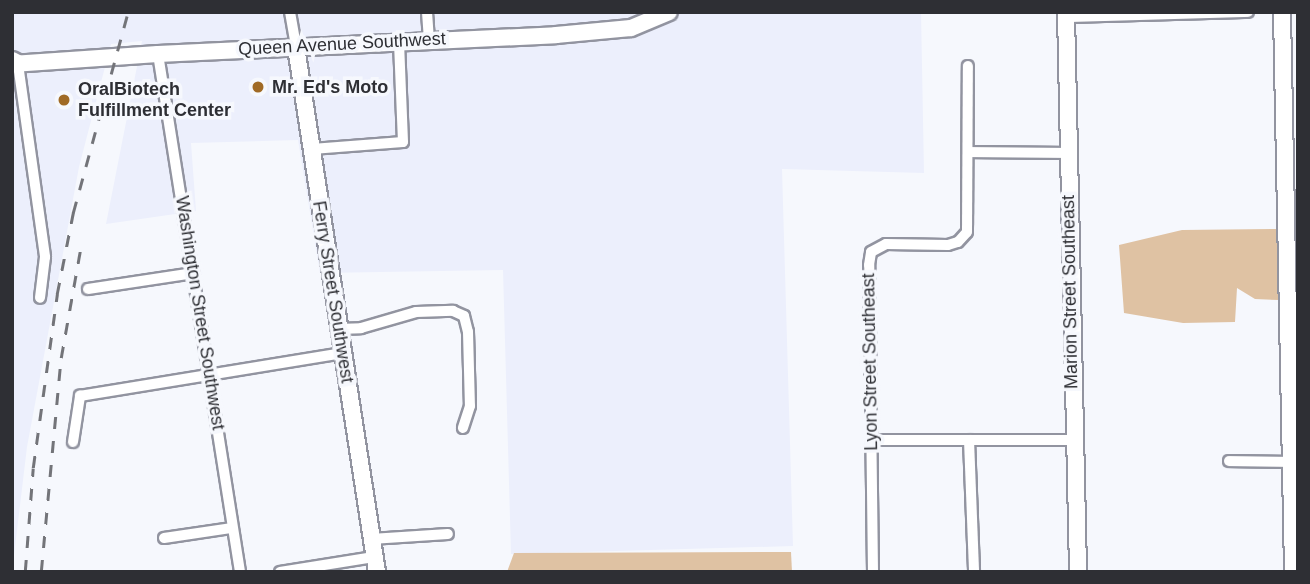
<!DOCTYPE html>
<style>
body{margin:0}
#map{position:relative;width:1310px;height:584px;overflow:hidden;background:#f6f8fd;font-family:Arial,sans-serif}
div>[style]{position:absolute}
.built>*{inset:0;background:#eceffc}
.green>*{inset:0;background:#dfc2a3}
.roads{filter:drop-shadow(2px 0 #9294a0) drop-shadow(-2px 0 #9294a0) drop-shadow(0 2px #9294a0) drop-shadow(0 -2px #9294a0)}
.street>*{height:10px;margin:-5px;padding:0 5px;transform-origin:5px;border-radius:5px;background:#fff}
.secondary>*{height:16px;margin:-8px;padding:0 8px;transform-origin:8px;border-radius:8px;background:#fff}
.primary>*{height:18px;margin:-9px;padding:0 9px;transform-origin:9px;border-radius:9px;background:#fff}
.rail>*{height:2.5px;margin-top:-1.25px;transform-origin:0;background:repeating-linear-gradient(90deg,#737479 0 12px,transparent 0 24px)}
.dots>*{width:19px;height:19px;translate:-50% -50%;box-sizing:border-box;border:4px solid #f6f8fd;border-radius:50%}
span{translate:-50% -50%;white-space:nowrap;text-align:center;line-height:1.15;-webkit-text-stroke:7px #f6f8fd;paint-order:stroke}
.street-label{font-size:18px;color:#2e2f34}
.poi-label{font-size:18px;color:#2e2f34;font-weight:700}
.left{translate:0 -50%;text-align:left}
.frame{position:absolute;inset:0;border:14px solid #2e2f34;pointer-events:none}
</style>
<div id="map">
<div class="built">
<div style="clip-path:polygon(12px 12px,921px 12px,924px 173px,782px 169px,793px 546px,511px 554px,503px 270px,320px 273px,298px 140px,191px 143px,196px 211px,106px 224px,142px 41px,111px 44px,79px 167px,27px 447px,12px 572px)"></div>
</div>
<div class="green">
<div style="clip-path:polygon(1282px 229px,1279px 300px,1255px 299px,1237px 288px,1235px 322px,1183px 323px,1124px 313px,1119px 245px,1182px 230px)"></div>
<div style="clip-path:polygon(791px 552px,792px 572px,507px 572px,514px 553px)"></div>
</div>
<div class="roads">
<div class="street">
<div style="left:290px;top:12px;width:36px;rotate:80deg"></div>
<div style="left:427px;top:12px;width:28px;rotate:86deg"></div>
<div style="left:1066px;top:17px;width:182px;rotate:-1.6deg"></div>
<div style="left:158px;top:54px;width:524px;rotate:81deg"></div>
<div style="left:18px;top:64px;width:195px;rotate:82deg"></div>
<div style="left:45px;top:257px;width:41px;rotate:97deg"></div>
<div style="left:312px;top:149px;width:91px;rotate:-4.4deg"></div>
<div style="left:403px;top:142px;width:101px;rotate:-92.3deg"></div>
<div style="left:968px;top:152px;width:99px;rotate:0.6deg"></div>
<div style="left:88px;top:289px;width:107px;rotate:-8.6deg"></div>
<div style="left:338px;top:329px;width:23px;rotate:-2deg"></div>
<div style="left:361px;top:328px;width:57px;rotate:-16.2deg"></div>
<div style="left:416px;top:312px;width:37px;rotate:-2deg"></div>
<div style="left:453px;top:311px;width:12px;rotate:24deg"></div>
<div style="left:464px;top:316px;width:16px;rotate:76deg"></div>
<div style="left:468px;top:332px;width:74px;rotate:88.5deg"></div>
<div style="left:470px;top:406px;width:23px;rotate:108deg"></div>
<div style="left:871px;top:440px;width:202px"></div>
<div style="left:969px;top:440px;width:132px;rotate:87.8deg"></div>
<div style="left:73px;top:442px;width:47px;rotate:-81.3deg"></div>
<div style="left:80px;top:396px;width:266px;rotate:-9.3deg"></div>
<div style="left:1229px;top:461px;width:61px;rotate:0.9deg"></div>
<div style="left:164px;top:538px;width:69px;rotate:-8.4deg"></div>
<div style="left:371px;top:539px;width:77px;rotate:-3.7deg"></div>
<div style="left:280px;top:572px;width:95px;rotate:-9.1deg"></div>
<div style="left:873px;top:572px;width:307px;rotate:-90.7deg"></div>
<div style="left:869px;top:265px;width:13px;rotate:-81deg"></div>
<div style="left:871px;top:252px;width:17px;rotate:-28deg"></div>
<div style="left:886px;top:244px;width:62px;rotate:0.9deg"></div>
<div style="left:948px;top:245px;width:10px;rotate:-17deg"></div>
<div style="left:958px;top:242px;width:13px;rotate:-48deg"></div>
<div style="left:967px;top:232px;width:166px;rotate:-89.7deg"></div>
</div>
<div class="secondary">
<div style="left:1066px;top:12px;width:560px;rotate:88.77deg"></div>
<div style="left:1282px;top:12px;width:560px;rotate:88.87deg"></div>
<div style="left:296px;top:47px;width:531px;rotate:81.23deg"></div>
<div style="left:12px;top:64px;width:146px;rotate:-3.9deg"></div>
<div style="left:158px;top:54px;width:398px;rotate:-2.7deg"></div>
<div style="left:556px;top:35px;width:75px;rotate:-5.3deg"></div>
<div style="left:631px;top:28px;width:41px;rotate:-22.8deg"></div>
</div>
<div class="primary">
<div style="left:12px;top:61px;width:7px;rotate:27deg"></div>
</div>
</div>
<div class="rail">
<div style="left:25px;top:572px;width:104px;rotate:-85.6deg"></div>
<div style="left:33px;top:468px;width:176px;rotate:-82.1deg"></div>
<div style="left:57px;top:294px;width:83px;rotate:-78.8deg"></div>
<div style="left:73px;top:213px;width:208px;rotate:-74.7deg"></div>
<div style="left:41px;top:572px;width:215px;rotate:-84.7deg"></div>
<div style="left:61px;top:358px;width:109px;rotate:-79.9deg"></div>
</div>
<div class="dots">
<div style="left:258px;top:87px;background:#a06a25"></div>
<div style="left:64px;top:100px;background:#a06a25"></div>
</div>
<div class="street-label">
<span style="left:342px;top:44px;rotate:-3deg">Queen Avenue Southwest</span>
<span style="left:333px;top:292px;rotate:81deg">Ferry Street Southwest</span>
<span style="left:1070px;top:292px;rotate:-91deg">Marion Street Southeast</span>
<span style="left:200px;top:313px;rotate:81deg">Washington Street Southwest</span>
<span style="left:870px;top:362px;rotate:-91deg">Lyon Street Southeast</span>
</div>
<div class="poi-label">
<span class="left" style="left:272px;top:87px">Mr. Ed's Moto</span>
<span class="left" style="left:78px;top:100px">OralBiotech<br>Fulfillment Center</span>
</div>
<div class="frame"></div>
</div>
